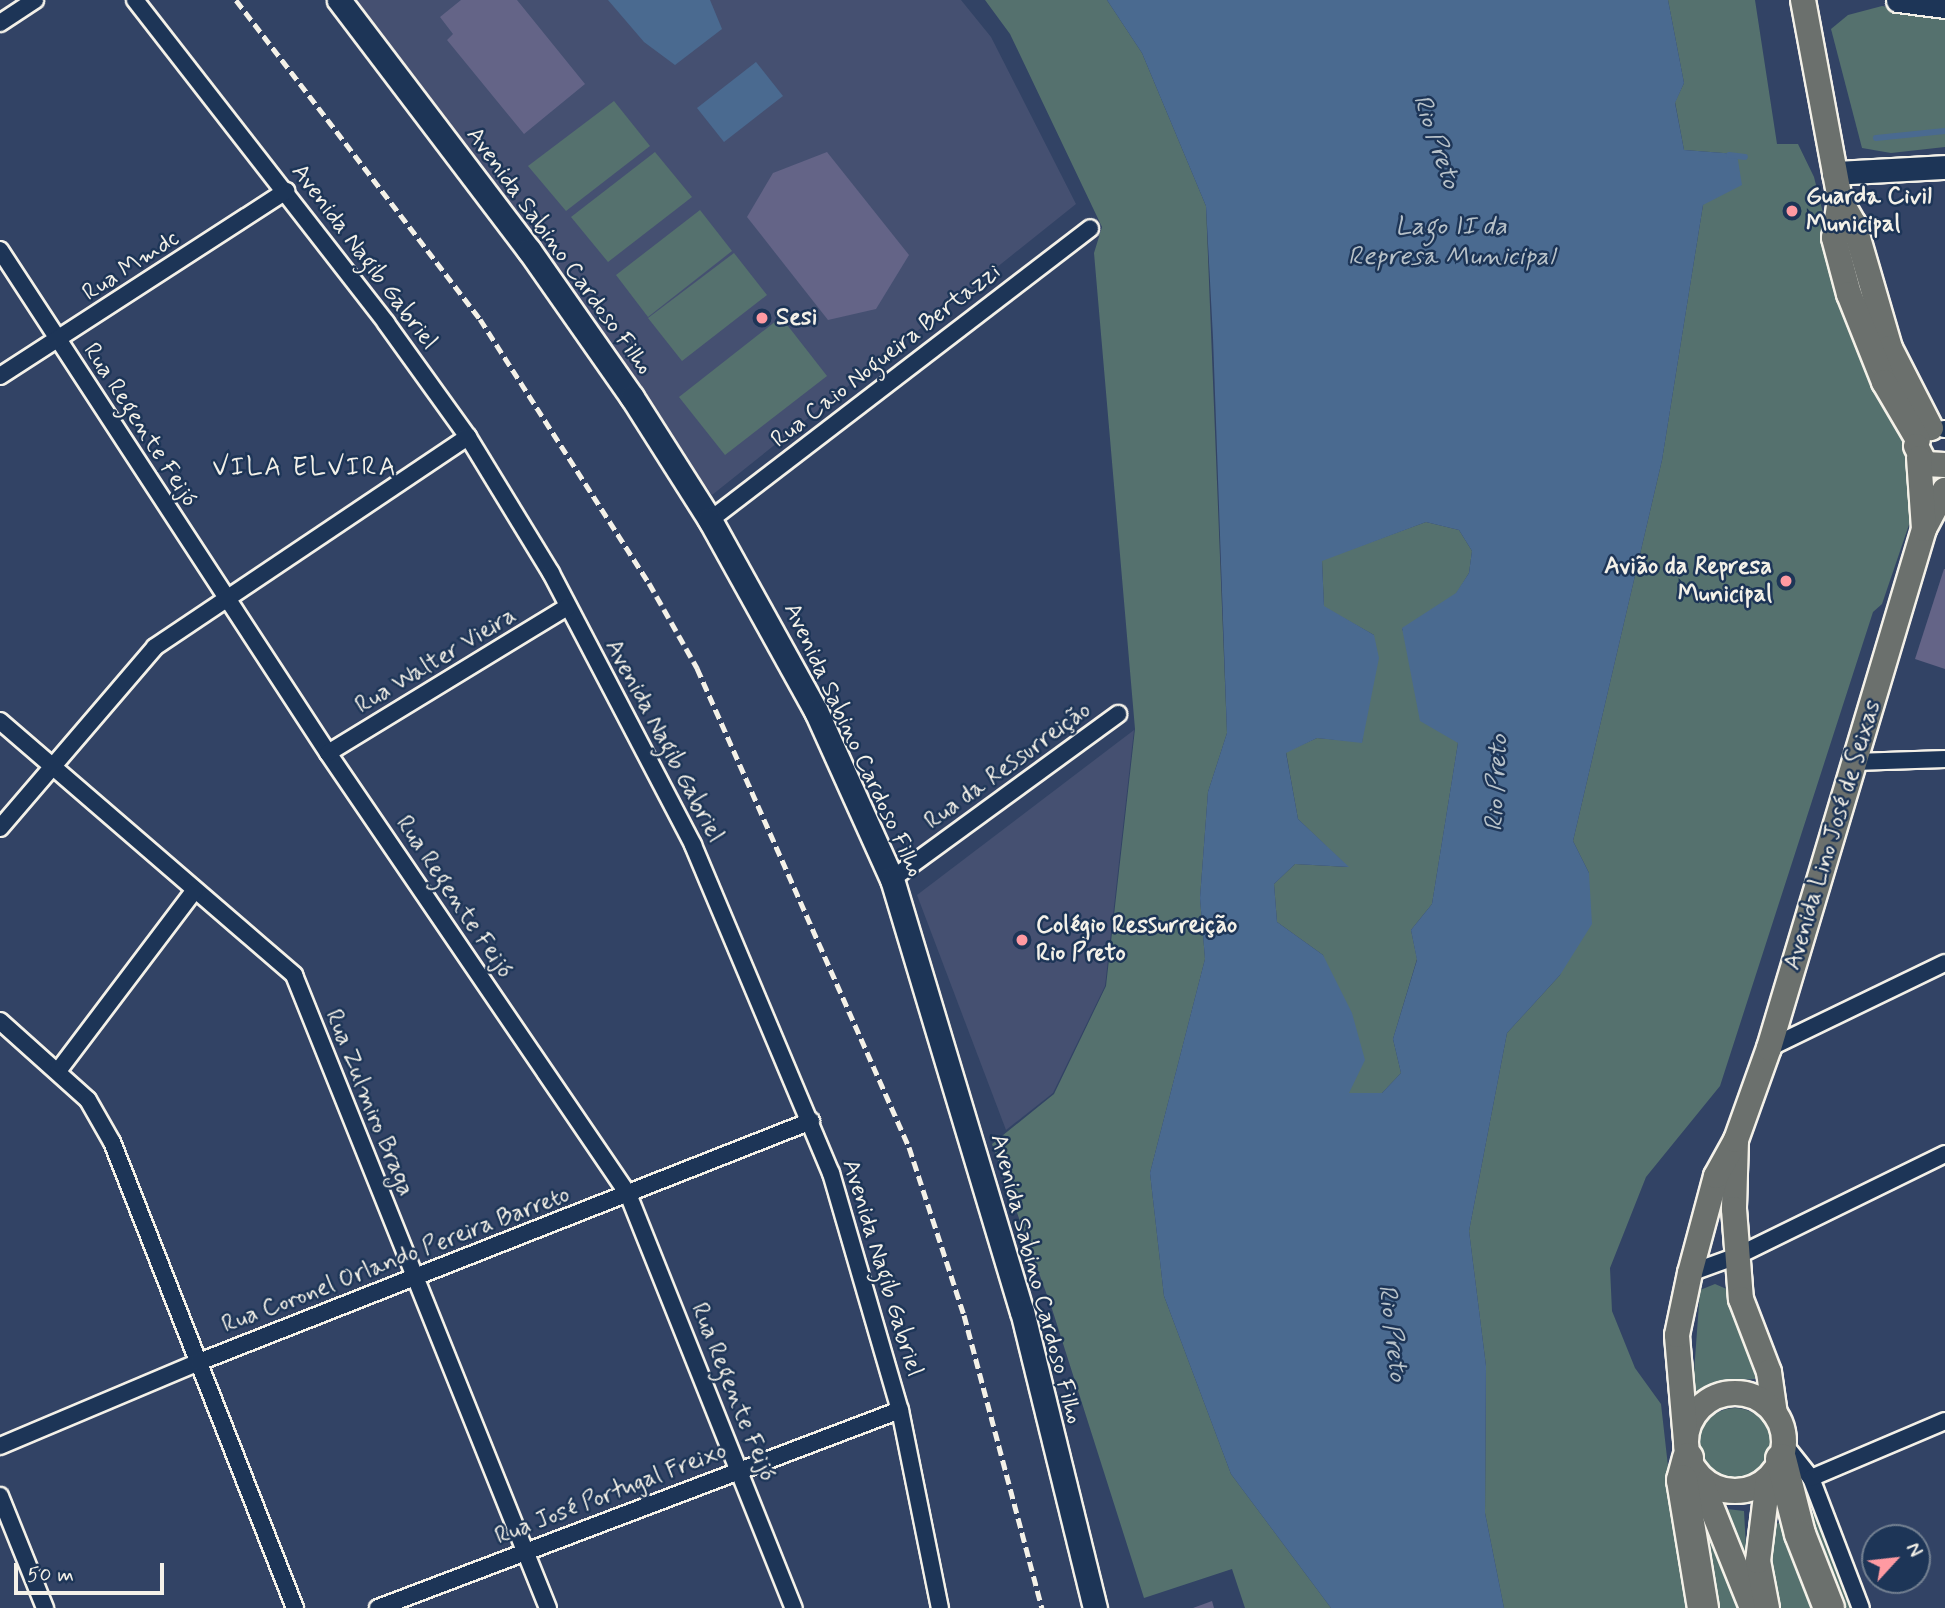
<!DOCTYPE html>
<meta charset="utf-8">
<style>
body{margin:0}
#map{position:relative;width:1945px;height:1608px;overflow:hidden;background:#324365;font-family:Mynerve,sans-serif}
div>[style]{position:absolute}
.built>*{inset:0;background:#455071}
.green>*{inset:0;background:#55716e}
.round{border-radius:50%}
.water>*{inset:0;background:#4a6a90}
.stream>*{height:6px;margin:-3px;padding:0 3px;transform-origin:3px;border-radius:3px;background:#4a6a90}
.building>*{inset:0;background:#646487}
.roads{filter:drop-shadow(2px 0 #f4f1e8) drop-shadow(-2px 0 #f4f1e8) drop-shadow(0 2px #f4f1e8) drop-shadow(0 -2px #f4f1e8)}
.minor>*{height:16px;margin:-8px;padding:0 8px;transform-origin:8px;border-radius:8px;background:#1d3557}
.secondary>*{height:23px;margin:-11.5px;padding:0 11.5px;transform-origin:11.5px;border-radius:11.5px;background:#1d3557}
.primary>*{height:24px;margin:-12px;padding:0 12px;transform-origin:12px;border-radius:12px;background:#6b706d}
.primary>.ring{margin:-12px;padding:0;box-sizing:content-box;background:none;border:24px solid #6b706d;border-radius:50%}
.motorway>*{height:30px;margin:-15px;padding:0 15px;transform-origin:15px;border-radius:15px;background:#6b706d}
.rail>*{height:5px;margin-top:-2.5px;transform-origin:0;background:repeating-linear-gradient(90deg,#f4f1e8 0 10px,transparent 0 15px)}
.dots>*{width:19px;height:19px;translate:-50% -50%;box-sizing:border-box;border:4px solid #1d3557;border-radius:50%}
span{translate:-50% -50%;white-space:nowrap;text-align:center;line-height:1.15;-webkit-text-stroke:5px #1d3557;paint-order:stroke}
.poi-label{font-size:24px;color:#f4f1e8;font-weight:700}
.left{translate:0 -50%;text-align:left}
.right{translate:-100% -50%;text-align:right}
.street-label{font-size:24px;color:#f4f1e8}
.water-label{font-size:26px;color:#b8c2c9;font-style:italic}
.neighbourhood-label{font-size:26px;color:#f4f1e8;letter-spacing:2px}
.north{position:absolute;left:1861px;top:1524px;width:70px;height:70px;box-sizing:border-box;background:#1d3557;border:2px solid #738091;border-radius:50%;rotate:63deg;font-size:19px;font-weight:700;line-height:28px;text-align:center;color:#f4f1e8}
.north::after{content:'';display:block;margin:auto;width:24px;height:32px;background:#ff9aa2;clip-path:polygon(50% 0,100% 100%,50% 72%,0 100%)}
.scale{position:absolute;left:14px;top:1563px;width:150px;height:32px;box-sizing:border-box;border:4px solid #f4f1e8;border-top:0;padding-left:9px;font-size:21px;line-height:24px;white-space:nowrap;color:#f4f1e8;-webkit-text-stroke:5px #1d3557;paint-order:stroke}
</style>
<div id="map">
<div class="built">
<div style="clip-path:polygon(349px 0,961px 0,991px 37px,1076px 204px,712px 495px,537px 244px)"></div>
<div style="clip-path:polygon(1134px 730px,1105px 986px,1053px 1093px,1006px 1130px,917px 895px)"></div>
</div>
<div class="green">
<div style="clip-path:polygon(985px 0,1107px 0,1142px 53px,1206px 206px,1227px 733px,1208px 792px,1200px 898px,1205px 959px,1150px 1173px,1164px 1296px,1231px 1474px,1331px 1608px,1245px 1608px,1232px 1569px,1144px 1598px,1052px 1309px,992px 1144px,1054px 1094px,1106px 986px,1135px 729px,1094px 253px,1102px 227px,1010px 34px)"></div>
<div style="clip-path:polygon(1668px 0,1755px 0,1777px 144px,1798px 144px,1814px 177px,1858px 353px,1907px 446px,1912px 516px,1882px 604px,1873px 612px,1720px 1086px,1646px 1177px,1610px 1268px,1612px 1311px,1635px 1368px,1661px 1404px,1670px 1484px,1693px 1608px,1504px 1608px,1485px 1513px,1486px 1366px,1469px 1231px,1507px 1033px,1560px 975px,1589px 873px,1573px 841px,1662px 460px,1703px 205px,1736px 154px,1684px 150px,1675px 102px,1684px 83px)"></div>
<div style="clip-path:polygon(1882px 6px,1945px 16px,1945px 147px,1891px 153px,1862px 148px,1831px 29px,1848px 15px)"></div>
<div style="clip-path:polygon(614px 101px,650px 146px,566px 211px,528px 166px)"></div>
<div style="clip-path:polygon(655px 152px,692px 197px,608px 262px,571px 217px)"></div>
<div style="clip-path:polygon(700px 210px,732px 251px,648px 317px,616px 275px)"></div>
<div style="clip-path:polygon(734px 253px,767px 295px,682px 361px,648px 318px)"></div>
<div style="clip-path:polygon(781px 317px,827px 376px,725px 455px,679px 397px)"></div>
<div style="clip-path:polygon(1426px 522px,1459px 530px,1472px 551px,1469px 573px,1456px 594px,1402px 629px,1458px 743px,1432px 904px,1411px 930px,1417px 959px,1393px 1039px,1401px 1073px,1382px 1093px,1348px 1093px,1323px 955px,1277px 922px,1274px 884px,1295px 864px,1348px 867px,1298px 819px,1286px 752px,1317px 738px,1362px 742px,1374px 635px,1324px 607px,1322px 560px)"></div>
<div style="clip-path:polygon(1715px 1284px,1729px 1290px,1756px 1379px,1724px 1381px,1692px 1400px,1700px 1290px)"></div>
<div class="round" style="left:1699px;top:1408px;width:72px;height:72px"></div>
<div style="clip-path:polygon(1719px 1508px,1744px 1511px,1747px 1566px)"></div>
<div style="clip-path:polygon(1801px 1511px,1817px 1513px,1853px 1608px,1837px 1608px)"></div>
<div style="clip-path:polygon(1786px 1517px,1818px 1608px,1780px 1608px,1771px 1557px,1774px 1526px)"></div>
<div style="clip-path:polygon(1700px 1519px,1721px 1567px,1737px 1608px,1714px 1608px)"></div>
</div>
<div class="water">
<div style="clip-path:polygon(608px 0,710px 0,722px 29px,675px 65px,644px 42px)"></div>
<div style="clip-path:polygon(evenodd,1107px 0,1668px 0,1684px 83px,1675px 103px,1684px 150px,1737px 154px,1742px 185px,1703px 205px,1662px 460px,1573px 841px,1589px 873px,1592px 924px,1560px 975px,1507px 1033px,1469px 1231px,1486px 1366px,1485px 1513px,1504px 1608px,1331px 1608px,1231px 1474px,1164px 1296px,1150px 1173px,1205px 959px,1200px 898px,1208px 792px,1227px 733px,1213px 338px,1206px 206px,1142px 53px,1107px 0,1426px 522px,1459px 530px,1472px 551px,1469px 573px,1456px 593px,1402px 628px,1420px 721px,1458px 743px,1432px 904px,1411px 930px,1417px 960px,1393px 1039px,1401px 1073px,1382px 1093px,1349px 1093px,1365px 1060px,1352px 1013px,1323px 955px,1277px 922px,1274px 884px,1295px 864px,1349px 867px,1298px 819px,1286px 753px,1317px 738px,1362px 743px,1379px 658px,1374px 635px,1324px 606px,1322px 561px,1426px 522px)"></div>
<div style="clip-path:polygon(756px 62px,783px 96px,724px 142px,697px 108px)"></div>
</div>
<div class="stream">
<div style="left:1876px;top:138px;width:69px;rotate:-5.8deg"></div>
<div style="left:1729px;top:155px;width:16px;rotate:7deg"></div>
</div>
<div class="building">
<div style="clip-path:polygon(461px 0,517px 0,585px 84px,524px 134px,447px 40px,453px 34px,440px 17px)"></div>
<div style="clip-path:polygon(827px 152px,909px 255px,876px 309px,828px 320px,747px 217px,773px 173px)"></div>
<div style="clip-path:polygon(1944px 569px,1945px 569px,1945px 669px,1915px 659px)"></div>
<div style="clip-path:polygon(1212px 1601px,1214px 1608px,1193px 1608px)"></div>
</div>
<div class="roads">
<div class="minor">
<div style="left:135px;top:0;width:409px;rotate:52.1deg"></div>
<div style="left:386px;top:323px;width:140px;rotate:54.3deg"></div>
<div style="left:468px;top:437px;width:159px;rotate:58.6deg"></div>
<div style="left:551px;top:573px;width:307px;rotate:62.4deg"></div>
<div style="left:693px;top:845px;width:356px;rotate:67.2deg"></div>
<div style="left:831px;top:1173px;width:247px;rotate:73.8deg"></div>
<div style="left:900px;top:1410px;width:202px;rotate:78.6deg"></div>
<div style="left:0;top:23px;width:42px;rotate:-33.3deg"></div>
<div style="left:0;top:250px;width:600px;rotate:56.89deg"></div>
<div style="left:328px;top:753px;width:533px;rotate:55.77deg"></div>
<div style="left:628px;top:1194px;width:446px;rotate:68.2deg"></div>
<div style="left:0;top:376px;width:341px;rotate:-32.9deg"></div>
<div style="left:1944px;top:429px;width:1px"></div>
<div style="left:710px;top:520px;width:479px;rotate:-37.5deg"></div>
<div style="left:0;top:721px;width:389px;rotate:40.8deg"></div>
<div style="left:294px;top:975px;width:682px;rotate:68.14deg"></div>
<div style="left:328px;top:753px;width:280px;rotate:-31.4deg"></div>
<div style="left:1855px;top:762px;width:90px;rotate:-1.9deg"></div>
<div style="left:0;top:828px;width:238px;rotate:-49.4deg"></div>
<div style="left:155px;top:647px;width:377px;rotate:-33.9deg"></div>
<div style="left:892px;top:879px;width:280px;rotate:-36.1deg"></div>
<div style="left:0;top:1021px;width:118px;rotate:41.9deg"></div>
<div style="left:88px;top:1100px;width:48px;rotate:60.3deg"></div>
<div style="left:112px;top:1142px;width:501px;rotate:68.56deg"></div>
<div style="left:1769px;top:1048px;width:195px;rotate:-25.8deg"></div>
<div style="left:58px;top:1071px;width:227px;rotate:-52.9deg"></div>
<div style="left:1690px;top:1273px;width:50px;rotate:-19.9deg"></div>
<div style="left:1737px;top:1256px;width:232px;rotate:-26.1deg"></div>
<div style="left:1784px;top:1444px;width:43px;rotate:51.5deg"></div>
<div style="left:1811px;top:1478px;width:139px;rotate:69deg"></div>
<div style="left:0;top:1446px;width:216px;rotate:-22.9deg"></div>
<div style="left:199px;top:1362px;width:658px;rotate:-21.49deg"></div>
<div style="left:1811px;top:1478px;width:146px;rotate:-23deg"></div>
<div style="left:0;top:1496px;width:121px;rotate:68.1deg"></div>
<div style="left:378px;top:1608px;width:558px;rotate:-20.77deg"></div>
</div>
<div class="secondary">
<div style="left:339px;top:0;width:314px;rotate:52.8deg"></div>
<div style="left:529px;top:250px;width:179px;rotate:55deg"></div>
<div style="left:632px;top:397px;width:146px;rotate:57.6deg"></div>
<div style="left:710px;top:520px;width:218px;rotate:61deg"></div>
<div style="left:816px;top:711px;width:184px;rotate:65.7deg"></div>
<div style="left:892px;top:879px;width:451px;rotate:73.3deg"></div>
<div style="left:1022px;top:1311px;width:306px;rotate:76.2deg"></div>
<div style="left:1898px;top:0;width:47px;rotate:7.3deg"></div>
<div style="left:1834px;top:173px;width:111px;rotate:-3.1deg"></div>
</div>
<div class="primary">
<div style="left:1803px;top:0;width:203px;rotate:79.5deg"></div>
<div style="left:1840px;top:200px;width:28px;rotate:60deg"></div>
<div style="left:1854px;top:224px;width:129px;rotate:73.8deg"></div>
<div style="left:1890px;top:348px;width:90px;rotate:62.9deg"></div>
<div style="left:1840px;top:200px;width:38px;rotate:99deg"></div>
<div style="left:1834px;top:238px;width:58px;rotate:75deg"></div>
<div style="left:1849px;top:294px;width:95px;rotate:68.3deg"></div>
<div style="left:1884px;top:382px;width:67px;rotate:59.6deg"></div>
<div style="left:1916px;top:446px;width:20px;rotate:63deg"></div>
<div style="left:1925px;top:464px;width:20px;rotate:3deg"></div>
<div style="left:1926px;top:525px;width:40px;rotate:-62deg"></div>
<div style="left:1736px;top:1140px;width:69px;rotate:91.7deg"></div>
<div style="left:1734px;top:1209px;width:90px;rotate:85.6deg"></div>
<div style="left:1741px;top:1299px;width:78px;rotate:69deg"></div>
<div style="left:1769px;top:1372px;width:42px;rotate:81.9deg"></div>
<div class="ring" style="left:1686px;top:1393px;width:74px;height:74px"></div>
<div style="left:1686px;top:1441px;width:106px;rotate:-94.9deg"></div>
<div style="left:1677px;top:1335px;width:63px;rotate:-78.2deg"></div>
<div style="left:1690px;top:1273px;width:100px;rotate:-75deg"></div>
<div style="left:1716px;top:1176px;width:41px;rotate:-60.9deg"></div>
<div style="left:1736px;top:1140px;width:98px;rotate:-70.3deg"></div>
<div style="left:1769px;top:1048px;width:542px;rotate:-73.37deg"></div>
<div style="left:1924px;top:529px;width:71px;rotate:-94deg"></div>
<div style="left:1699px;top:1476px;width:142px;rotate:68.1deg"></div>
<div style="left:1767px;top:1608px;width:48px;rotate:-100.8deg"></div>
<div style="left:1758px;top:1561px;width:83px;rotate:-83deg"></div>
</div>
<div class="motorway">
<div style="left:1688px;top:1458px;width:23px;rotate:105deg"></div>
<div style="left:1682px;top:1480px;width:130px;rotate:80.7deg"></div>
<div style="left:1781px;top:1459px;width:77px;rotate:75.8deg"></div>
<div style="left:1800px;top:1534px;width:79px;rotate:68.6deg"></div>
</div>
</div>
<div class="rail">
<div style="left:236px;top:0;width:402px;rotate:52.6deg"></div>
<div style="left:480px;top:319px;width:313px;rotate:57.4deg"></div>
<div style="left:649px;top:583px;width:98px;rotate:60.5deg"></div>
<div style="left:697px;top:668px;width:524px;rotate:66.13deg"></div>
<div style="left:909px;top:1147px;width:177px;rotate:71.9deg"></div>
<div style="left:964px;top:1315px;width:303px;rotate:75.1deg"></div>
</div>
<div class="dots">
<div style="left:1792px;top:211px;background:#ff9aa2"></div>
<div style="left:762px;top:318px;background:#ff9aa2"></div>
<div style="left:1786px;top:581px;background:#ff9aa2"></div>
<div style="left:1022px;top:940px;background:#ff9aa2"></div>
</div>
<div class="poi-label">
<span class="left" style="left:1806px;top:211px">Guarda Civil<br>Municipal</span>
<span class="left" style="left:776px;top:318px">Sesi</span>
<span class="right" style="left:1772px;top:581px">Avião da Represa<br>Municipal</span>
<span class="left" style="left:1036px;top:940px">Colégio Ressurreição<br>Rio Preto</span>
</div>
<div class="street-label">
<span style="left:559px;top:251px;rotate:54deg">Avenida Sabino Cardoso Filho</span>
<span style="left:364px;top:257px;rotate:53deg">Avenida Nagib Gabriel</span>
<span style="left:131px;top:266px;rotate:-33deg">Rua Mmdc</span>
<span style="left:886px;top:356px;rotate:-38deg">Rua Caio Nogueira Bertazzi</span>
<span style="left:140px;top:425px;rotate:57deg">Rua Regente Feijó</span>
<span style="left:436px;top:661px;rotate:-31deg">Rua Walter Vieira</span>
<span style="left:853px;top:740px;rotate:65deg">Avenida Sabino Cardoso Filho</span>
<span style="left:664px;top:741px;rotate:62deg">Avenida Nagib Gabriel</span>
<span style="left:1008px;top:766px;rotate:-36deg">Rua da Ressurreição</span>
<span style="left:1833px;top:835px;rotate:-73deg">Avenida Lino José de Seixas</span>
<span style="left:454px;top:897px;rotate:56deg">Rua Regente Feijó</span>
<span style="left:369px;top:1103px;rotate:68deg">Rua Zulmiro Braga</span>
<span style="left:396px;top:1260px;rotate:-21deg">Rua Coronel Orlando Pereira Barreto</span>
<span style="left:882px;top:1268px;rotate:73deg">Avenida Nagib Gabriel</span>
<span style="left:1036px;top:1279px;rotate:75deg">Avenida Sabino Cardoso Filho</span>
<span style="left:733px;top:1392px;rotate:68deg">Rua Regente Feijó</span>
<span style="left:611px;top:1494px;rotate:-21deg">Rua José Portugal Freixo</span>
</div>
<div class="water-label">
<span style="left:1435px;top:142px;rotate:71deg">Rio Preto</span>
<span style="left:1451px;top:243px">Lago II da<br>Represa Municipal</span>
<span style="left:1498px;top:783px;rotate:-87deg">Rio Preto</span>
<span style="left:1391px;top:1333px;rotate:83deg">Rio Preto</span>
</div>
<div class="neighbourhood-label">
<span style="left:305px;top:469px">VILA ELVIRA</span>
</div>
<div class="north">N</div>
<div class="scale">50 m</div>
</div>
